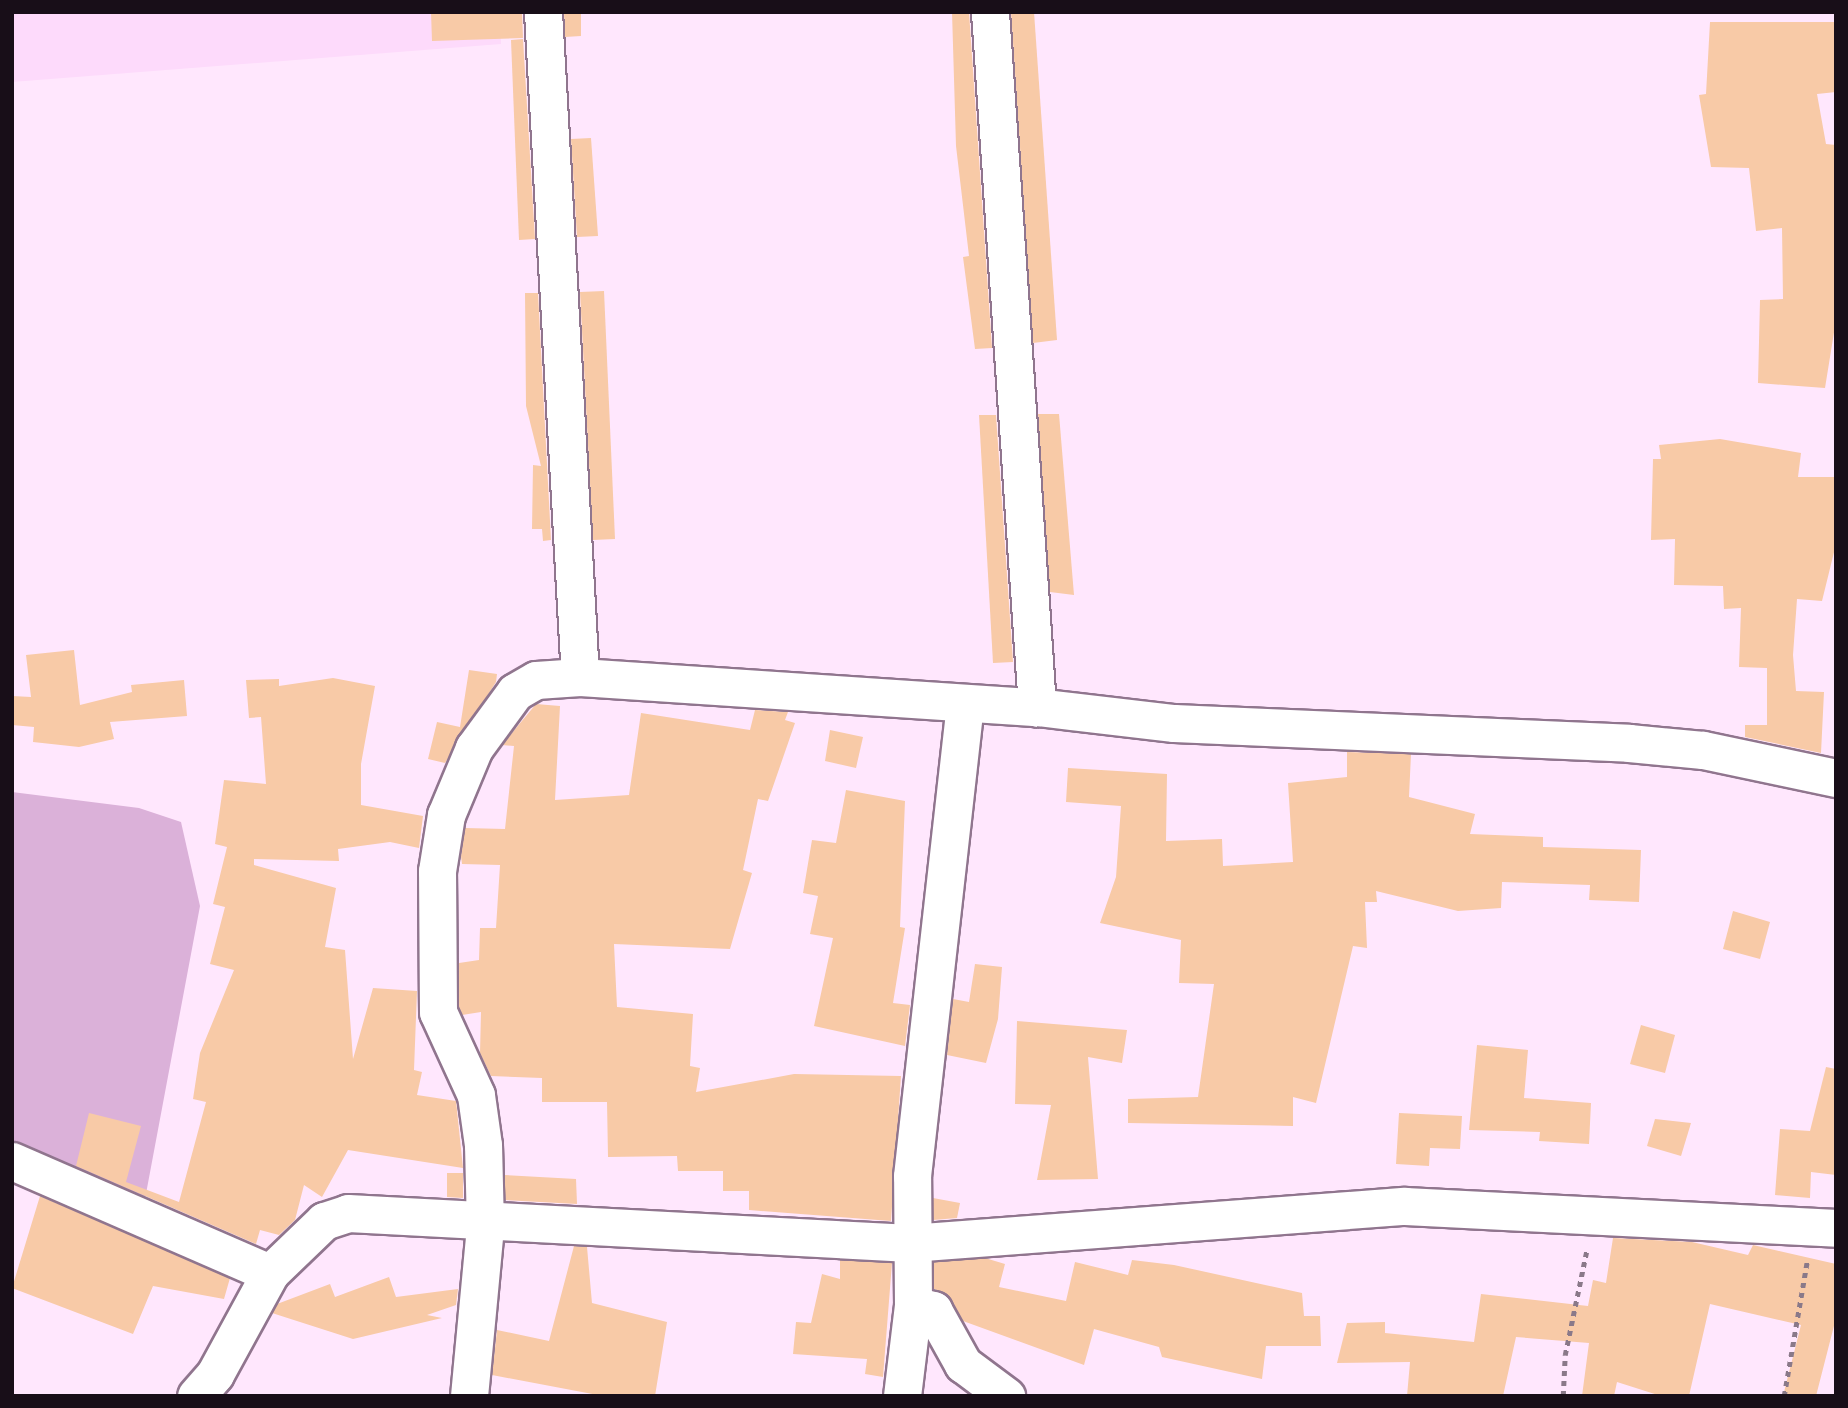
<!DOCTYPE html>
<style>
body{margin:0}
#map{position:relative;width:1848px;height:1408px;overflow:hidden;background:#ffe7fd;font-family:Raleway,sans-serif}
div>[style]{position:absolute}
.built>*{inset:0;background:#fddafb}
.green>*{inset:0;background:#dbb1d9}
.building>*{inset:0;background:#f8caa7}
.path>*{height:4.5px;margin-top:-2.25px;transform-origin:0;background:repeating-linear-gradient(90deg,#8a7989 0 5px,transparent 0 10px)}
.roads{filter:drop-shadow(2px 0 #90758e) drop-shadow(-2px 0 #90758e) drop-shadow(0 2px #90758e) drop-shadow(0 -2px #90758e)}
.minor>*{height:37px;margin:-18.5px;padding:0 18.5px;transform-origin:18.5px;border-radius:18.5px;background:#fff}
span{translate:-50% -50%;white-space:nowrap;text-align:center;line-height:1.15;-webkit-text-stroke:7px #fff;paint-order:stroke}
.frame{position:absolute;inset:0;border:14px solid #180e18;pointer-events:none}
</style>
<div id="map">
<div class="built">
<div style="clip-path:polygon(12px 12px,500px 12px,501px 44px,12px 82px)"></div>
</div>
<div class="green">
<div style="clip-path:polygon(12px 792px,139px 808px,181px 822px,200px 906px,145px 1199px,12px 1141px)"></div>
</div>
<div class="building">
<div style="clip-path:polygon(431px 12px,522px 12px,523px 38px,432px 41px)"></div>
<div style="clip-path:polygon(564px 12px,581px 12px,581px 36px,565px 37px)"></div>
<div style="clip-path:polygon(952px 12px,969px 12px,992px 348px,975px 349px,963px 257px,969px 256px,956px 146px)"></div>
<div style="clip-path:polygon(1011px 12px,1034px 12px,1057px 340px,1033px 343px)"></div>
<div style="clip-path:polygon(1710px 22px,1836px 22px,1836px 92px,1817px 94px,1826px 144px,1836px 145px,1836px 320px,1825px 388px,1758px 383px,1760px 300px,1783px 299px,1782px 228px,1756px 231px,1749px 168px,1711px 167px,1699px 95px,1706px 94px)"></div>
<div style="clip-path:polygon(523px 39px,535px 239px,519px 240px,511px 40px)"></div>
<div style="clip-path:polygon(591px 138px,598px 236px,577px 237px,571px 139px)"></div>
<div style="clip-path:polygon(604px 291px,615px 539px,593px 540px,580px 292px)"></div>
<div style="clip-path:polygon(525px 293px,538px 293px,551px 540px,543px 541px,542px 529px,532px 529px,533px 465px,541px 466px,526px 406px)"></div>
<div style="clip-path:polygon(1038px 414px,1059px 414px,1074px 595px,1050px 592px)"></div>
<div style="clip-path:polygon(979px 415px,996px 415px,1013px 662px,993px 663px)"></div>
<div style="clip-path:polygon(1720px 439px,1801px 453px,1798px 477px,1836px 477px,1836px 544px,1822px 601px,1797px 599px,1793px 655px,1796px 691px,1824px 692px,1821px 753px,1745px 737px,1745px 725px,1767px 725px,1767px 668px,1739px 667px,1741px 608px,1724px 609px,1723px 586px,1674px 585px,1675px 539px,1651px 540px,1653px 459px,1661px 459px,1659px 445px)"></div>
<div style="clip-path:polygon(74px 650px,80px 705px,132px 692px,131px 685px,184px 680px,187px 716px,110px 722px,114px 739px,79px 747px,33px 742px,34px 727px,12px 725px,12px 696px,31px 697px,26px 655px)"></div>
<div style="clip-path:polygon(469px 670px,497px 674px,496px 682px,445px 763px,428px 759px,437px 722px,460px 727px)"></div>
<div style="clip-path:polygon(333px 678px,375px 686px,361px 764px,361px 805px,423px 816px,419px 848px,390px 842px,338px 849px,339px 861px,254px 859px,254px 865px,336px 888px,325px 947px,345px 950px,353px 1059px,373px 988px,417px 991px,414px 1070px,422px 1072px,417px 1095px,456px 1101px,463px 1168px,348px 1150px,322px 1197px,304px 1185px,295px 1220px,279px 1235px,260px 1230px,256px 1244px,76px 1166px,89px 1113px,141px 1126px,126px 1182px,179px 1202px,206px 1102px,193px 1099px,200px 1053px,234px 970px,210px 964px,225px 907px,213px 904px,227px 847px,215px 844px,224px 780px,266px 784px,261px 717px,249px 718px,246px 680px,279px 679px,279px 686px)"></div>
<div style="clip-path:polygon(536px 704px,560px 706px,555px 800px,629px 795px,641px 713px,750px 730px,755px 710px,788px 712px,785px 720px,795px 723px,768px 801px,758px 799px,743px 870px,752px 873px,730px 949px,614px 944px,617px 1007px,693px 1014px,690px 1066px,700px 1068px,696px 1092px,794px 1074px,901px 1076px,891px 1221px,749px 1210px,749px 1191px,723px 1191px,723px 1171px,678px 1171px,677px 1156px,608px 1157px,607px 1102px,542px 1102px,542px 1078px,491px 1076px,480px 1053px,481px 1012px,462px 1015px,459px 1007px,459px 963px,479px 960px,480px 928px,496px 928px,500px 865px,462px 864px,461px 856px,465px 828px,505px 829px,514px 746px,502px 745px)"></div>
<div style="clip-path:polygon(830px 730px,863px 737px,856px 768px,825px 761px)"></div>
<div style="clip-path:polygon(1347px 752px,1411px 754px,1409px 797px,1475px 814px,1470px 834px,1543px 837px,1543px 847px,1641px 850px,1639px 902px,1589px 900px,1590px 885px,1502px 882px,1501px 908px,1458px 911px,1376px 891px,1377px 902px,1365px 902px,1367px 948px,1353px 946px,1316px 1103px,1293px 1097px,1293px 1126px,1128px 1123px,1128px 1099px,1198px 1097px,1214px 984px,1179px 983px,1181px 940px,1100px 923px,1116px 877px,1121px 806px,1066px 802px,1068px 768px,1167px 774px,1166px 841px,1222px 839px,1223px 866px,1293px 862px,1288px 783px,1347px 777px)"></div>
<div style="clip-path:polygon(846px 790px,905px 801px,900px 927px,905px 928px,893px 1003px,910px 1005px,905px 1046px,814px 1026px,833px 938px,810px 934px,818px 896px,803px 893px,812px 840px,836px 843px)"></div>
<div style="clip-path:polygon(1733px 911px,1770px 922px,1760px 959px,1723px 949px)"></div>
<div style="clip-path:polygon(975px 964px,1002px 967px,998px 1019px,986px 1063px,947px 1055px,953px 999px,969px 1002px)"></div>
<div style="clip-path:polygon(1017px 1021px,1127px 1030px,1122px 1063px,1088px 1057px,1098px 1179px,1037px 1180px,1051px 1105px,1015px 1104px)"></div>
<div style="clip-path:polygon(1641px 1025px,1675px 1035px,1665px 1073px,1630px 1064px)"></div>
<div style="clip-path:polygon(1477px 1045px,1528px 1050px,1524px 1098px,1591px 1103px,1589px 1144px,1539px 1141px,1540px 1132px,1469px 1130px)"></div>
<div style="clip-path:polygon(1826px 1067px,1836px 1069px,1836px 1175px,1811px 1172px,1810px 1198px,1775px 1195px,1780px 1129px,1810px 1131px)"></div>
<div style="clip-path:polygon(1399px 1113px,1462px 1116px,1460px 1149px,1430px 1148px,1429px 1166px,1396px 1164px)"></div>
<div style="clip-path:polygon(1655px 1119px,1691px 1123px,1681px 1156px,1647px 1146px)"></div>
<div style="clip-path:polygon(447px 1173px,463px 1173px,463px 1198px,447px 1197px)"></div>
<div style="clip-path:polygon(505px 1175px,576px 1179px,577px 1204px,505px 1200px)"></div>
<div style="clip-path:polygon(40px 1196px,230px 1278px,224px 1299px,153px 1286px,133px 1334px,12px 1288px)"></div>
<div style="clip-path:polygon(933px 1198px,960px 1203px,957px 1218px,933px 1220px)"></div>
<div style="clip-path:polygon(1613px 1238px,1692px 1242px,1748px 1255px,1753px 1245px,1836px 1264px,1836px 1318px,1816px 1396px,1783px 1396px,1801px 1325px,1710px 1304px,1689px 1396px,1661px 1396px,1617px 1382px,1614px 1396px,1582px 1396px,1589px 1343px,1516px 1337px,1503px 1396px,1407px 1396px,1410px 1362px,1337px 1363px,1347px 1323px,1385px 1322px,1385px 1333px,1474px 1342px,1481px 1294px,1588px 1306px,1593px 1280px,1606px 1283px)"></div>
<div style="clip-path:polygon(574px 1246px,587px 1247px,592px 1303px,667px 1322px,655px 1396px,603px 1396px,492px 1375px,497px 1330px,549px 1341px)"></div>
<div style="clip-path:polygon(985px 1258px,1005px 1264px,999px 1287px,1066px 1301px,1075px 1262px,1128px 1275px,1132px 1260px,1174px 1265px,1302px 1293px,1304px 1316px,1320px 1316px,1321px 1346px,1266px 1346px,1262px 1379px,1162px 1357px,1159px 1347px,1094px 1329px,1084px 1365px,963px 1321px,946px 1294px,934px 1289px,934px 1262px)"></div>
<div style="clip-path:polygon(840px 1260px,892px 1263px,883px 1377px,865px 1374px,867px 1359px,793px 1354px,796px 1322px,811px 1323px,822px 1274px,840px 1279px)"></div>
<div style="clip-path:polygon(389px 1277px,396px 1297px,458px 1289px,456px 1305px,427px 1315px,442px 1318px,353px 1339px,272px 1313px,277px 1304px,330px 1284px,335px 1297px)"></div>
</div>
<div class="path">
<div style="left:1563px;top:1396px;width:41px;rotate:-87.2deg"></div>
<div style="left:1565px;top:1355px;width:108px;rotate:-78.3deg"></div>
<div style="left:1784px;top:1396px;width:136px;rotate:-80.3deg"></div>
</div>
<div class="roads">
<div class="minor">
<div style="left:543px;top:12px;width:666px;rotate:86.82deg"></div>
<div style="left:990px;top:12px;width:697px;rotate:86.13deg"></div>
<div style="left:12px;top:1161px;width:281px;rotate:23.5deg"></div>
<div style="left:913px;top:1305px;width:21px;rotate:14deg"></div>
<div style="left:933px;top:1310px;width:62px;rotate:60.9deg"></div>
<div style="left:963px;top:1364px;width:54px;rotate:36.7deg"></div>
<div style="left:196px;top:1396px;width:29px;rotate:-49deg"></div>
<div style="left:215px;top:1374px;width:115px;rotate:-61.4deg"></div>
<div style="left:270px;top:1273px;width:75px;rotate:-43.9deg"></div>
<div style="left:324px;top:1221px;width:25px;rotate:-18deg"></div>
<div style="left:348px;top:1213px;width:563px;rotate:3.06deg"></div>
<div style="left:910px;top:1243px;width:496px;rotate:-4.3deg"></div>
<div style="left:1405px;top:1206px;width:432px;rotate:2.9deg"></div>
<div style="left:469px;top:1396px;width:171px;rotate:-84.6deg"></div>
<div style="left:485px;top:1226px;width:81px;rotate:-91.4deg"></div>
<div style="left:483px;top:1145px;width:50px;rotate:-98deg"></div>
<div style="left:476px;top:1095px;width:91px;rotate:-114.6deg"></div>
<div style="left:438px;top:1012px;width:141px;rotate:-90.4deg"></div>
<div style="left:437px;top:871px;width:57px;rotate:-80.9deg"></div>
<div style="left:446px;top:815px;width:73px;rotate:-67.3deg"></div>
<div style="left:474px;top:748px;width:69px;rotate:-53.8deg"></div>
<div style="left:515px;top:692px;width:24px;rotate:-30deg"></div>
<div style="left:536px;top:680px;width:44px;rotate:-3.9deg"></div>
<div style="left:580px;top:677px;width:458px;rotate:3.8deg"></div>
<div style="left:1037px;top:707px;width:138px;rotate:6.7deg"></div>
<div style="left:1174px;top:723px;width:455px;rotate:2.5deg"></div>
<div style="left:1629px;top:743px;width:74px;rotate:5.4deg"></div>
<div style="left:1703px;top:750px;width:136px;rotate:11.9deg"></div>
<div style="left:902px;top:1396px;width:92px;rotate:-83.1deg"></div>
<div style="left:913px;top:1305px;width:129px;rotate:-90.4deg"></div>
<div style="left:912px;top:1176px;width:476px;rotate:-83.6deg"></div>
</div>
</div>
<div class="frame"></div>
</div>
